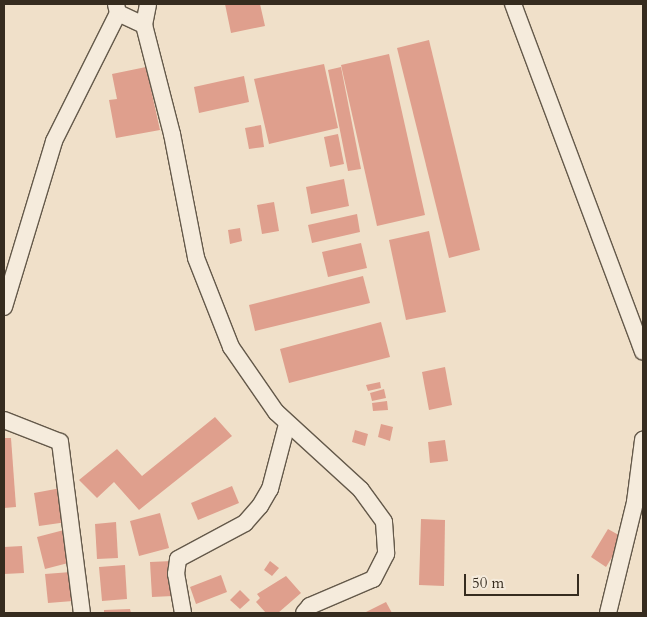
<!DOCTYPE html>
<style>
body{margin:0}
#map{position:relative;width:647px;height:617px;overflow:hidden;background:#f0e0c9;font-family:Cardo,serif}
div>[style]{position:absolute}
.building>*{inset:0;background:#df9f8d}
.roads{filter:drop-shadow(1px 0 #64594a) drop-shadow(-1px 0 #64594a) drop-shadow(0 1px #64594a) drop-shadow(0 -1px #64594a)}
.minor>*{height:16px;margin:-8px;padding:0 8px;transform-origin:8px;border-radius:8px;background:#f5ebdc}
span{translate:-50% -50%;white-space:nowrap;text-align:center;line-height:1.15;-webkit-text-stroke:5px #f5ebdc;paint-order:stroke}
.frame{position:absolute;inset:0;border:5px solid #362c1f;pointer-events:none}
.scale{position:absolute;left:464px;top:574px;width:115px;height:22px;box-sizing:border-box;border:2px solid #362c1f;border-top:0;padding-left:6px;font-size:15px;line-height:18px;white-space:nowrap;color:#362c1f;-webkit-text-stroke:4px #f5ebdc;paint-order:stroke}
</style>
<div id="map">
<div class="building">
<div style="clip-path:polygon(225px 4px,260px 4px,265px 26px,231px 33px)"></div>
<div style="clip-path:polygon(429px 40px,480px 250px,449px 258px,397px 48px)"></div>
<div style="clip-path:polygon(389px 54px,425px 215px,377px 226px,341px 65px)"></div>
<div style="clip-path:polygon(324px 64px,338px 128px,269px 144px,254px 79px)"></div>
<div style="clip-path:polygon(146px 67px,160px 130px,116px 138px,109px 100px,117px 99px,112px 74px)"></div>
<div style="clip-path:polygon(341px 67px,361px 169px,348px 171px,328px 70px)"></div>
<div style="clip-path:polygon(244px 76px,249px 102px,199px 113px,194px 87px)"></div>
<div style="clip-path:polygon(261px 125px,264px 147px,249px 149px,245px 128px)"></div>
<div style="clip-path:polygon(338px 134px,344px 164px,330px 167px,324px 137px)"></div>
<div style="clip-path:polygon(344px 179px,349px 206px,311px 214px,306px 187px)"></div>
<div style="clip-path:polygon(274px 202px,279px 231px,262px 234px,257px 205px)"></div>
<div style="clip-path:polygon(357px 214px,360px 232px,312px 243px,308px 225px)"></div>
<div style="clip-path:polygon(240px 228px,242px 241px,230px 244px,228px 230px)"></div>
<div style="clip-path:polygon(429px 231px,446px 312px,406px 320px,389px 240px)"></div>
<div style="clip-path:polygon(361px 243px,367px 268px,328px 277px,322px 252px)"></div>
<div style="clip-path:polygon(363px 276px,370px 303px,255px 331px,249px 305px)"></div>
<div style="clip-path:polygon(381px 322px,390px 357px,289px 383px,280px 349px)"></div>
<div style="clip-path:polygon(445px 367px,452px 405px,429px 410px,422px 372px)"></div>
<div style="clip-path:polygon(380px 382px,381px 388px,368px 391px,366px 385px)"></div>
<div style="clip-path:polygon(384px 389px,386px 398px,372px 401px,370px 393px)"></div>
<div style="clip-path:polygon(387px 401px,388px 410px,373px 411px,372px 403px)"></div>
<div style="clip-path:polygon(215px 417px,232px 436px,139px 510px,114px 482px,97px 498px,79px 480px,117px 449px,142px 476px)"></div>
<div style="clip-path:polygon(381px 424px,393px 427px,390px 441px,378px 437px)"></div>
<div style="clip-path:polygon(355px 430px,368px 434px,365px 446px,352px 442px)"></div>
<div style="clip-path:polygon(4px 438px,11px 438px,16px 507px,4px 508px)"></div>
<div style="clip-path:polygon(445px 440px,448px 461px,430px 463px,428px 442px)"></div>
<div style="clip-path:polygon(232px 486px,239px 503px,198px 520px,191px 503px)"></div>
<div style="clip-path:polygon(61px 488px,67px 522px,39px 526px,34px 493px)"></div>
<div style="clip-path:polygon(160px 513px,169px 548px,139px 556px,130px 521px)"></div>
<div style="clip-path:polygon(421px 519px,445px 520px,444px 586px,419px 585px)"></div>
<div style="clip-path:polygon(116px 522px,118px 558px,97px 559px,95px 524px)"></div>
<div style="clip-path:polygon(608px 529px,624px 538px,606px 567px,591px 557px)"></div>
<div style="clip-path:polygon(64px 530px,72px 562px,45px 569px,37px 537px)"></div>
<div style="clip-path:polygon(22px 546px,24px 573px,4px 574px,4px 547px)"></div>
<div style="clip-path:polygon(172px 561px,173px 596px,152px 597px,150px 562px)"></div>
<div style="clip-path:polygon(270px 561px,279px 568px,272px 576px,264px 570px)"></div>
<div style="clip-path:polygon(125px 565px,127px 599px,102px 601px,99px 567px)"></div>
<div style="clip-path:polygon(71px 572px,73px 601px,48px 603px,45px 574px)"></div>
<div style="clip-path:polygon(221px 575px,227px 592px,196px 604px,190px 587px)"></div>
<div style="clip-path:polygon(286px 576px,301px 593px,278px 613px,266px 613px,256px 602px,260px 598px,257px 594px)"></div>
<div style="clip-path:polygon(240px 590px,250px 600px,240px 609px,230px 600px)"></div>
<div style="clip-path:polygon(386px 602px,392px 613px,364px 613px)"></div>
<div style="clip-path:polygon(130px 609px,131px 613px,104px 613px,104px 610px)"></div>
</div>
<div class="roads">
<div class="minor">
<div style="left:513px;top:4px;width:371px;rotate:69.5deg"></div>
<div style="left:118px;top:13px;width:29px;rotate:25deg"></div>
<div style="left:144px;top:25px;width:21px;rotate:-79deg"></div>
<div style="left:144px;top:25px;width:113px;rotate:75.6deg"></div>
<div style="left:172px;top:134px;width:126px;rotate:79deg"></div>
<div style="left:196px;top:258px;width:96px;rotate:68.5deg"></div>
<div style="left:231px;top:347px;width:79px;rotate:55.3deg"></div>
<div style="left:276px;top:412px;width:115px;rotate:42.5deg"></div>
<div style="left:361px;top:490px;width:39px;rotate:54deg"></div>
<div style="left:384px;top:522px;width:32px;rotate:86deg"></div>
<div style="left:386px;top:554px;width:28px;rotate:117deg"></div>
<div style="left:373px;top:579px;width:69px;rotate:156.8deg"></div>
<div style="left:310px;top:606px;width:9px;rotate:131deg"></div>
<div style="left:4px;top:307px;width:173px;rotate:-73.2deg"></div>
<div style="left:54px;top:141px;width:143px;rotate:-63.4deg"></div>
<div style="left:118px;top:13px;width:9px;rotate:-103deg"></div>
<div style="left:4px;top:420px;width:60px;rotate:21.4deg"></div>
<div style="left:60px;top:442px;width:172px;rotate:82.7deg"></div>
<div style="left:183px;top:613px;width:40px;rotate:-100deg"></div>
<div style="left:176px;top:574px;width:15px;rotate:-82deg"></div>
<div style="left:178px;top:559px;width:76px;rotate:-28.2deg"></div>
<div style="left:245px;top:523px;width:23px;rotate:-49deg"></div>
<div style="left:260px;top:506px;width:20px;rotate:-60deg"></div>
<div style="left:270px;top:489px;width:67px;rotate:-75.3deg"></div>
<div style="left:608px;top:613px;width:114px;rotate:-76.3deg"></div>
<div style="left:635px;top:502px;width:63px;rotate:-82.6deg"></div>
</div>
</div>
<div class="frame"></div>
<div class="scale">50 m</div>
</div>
